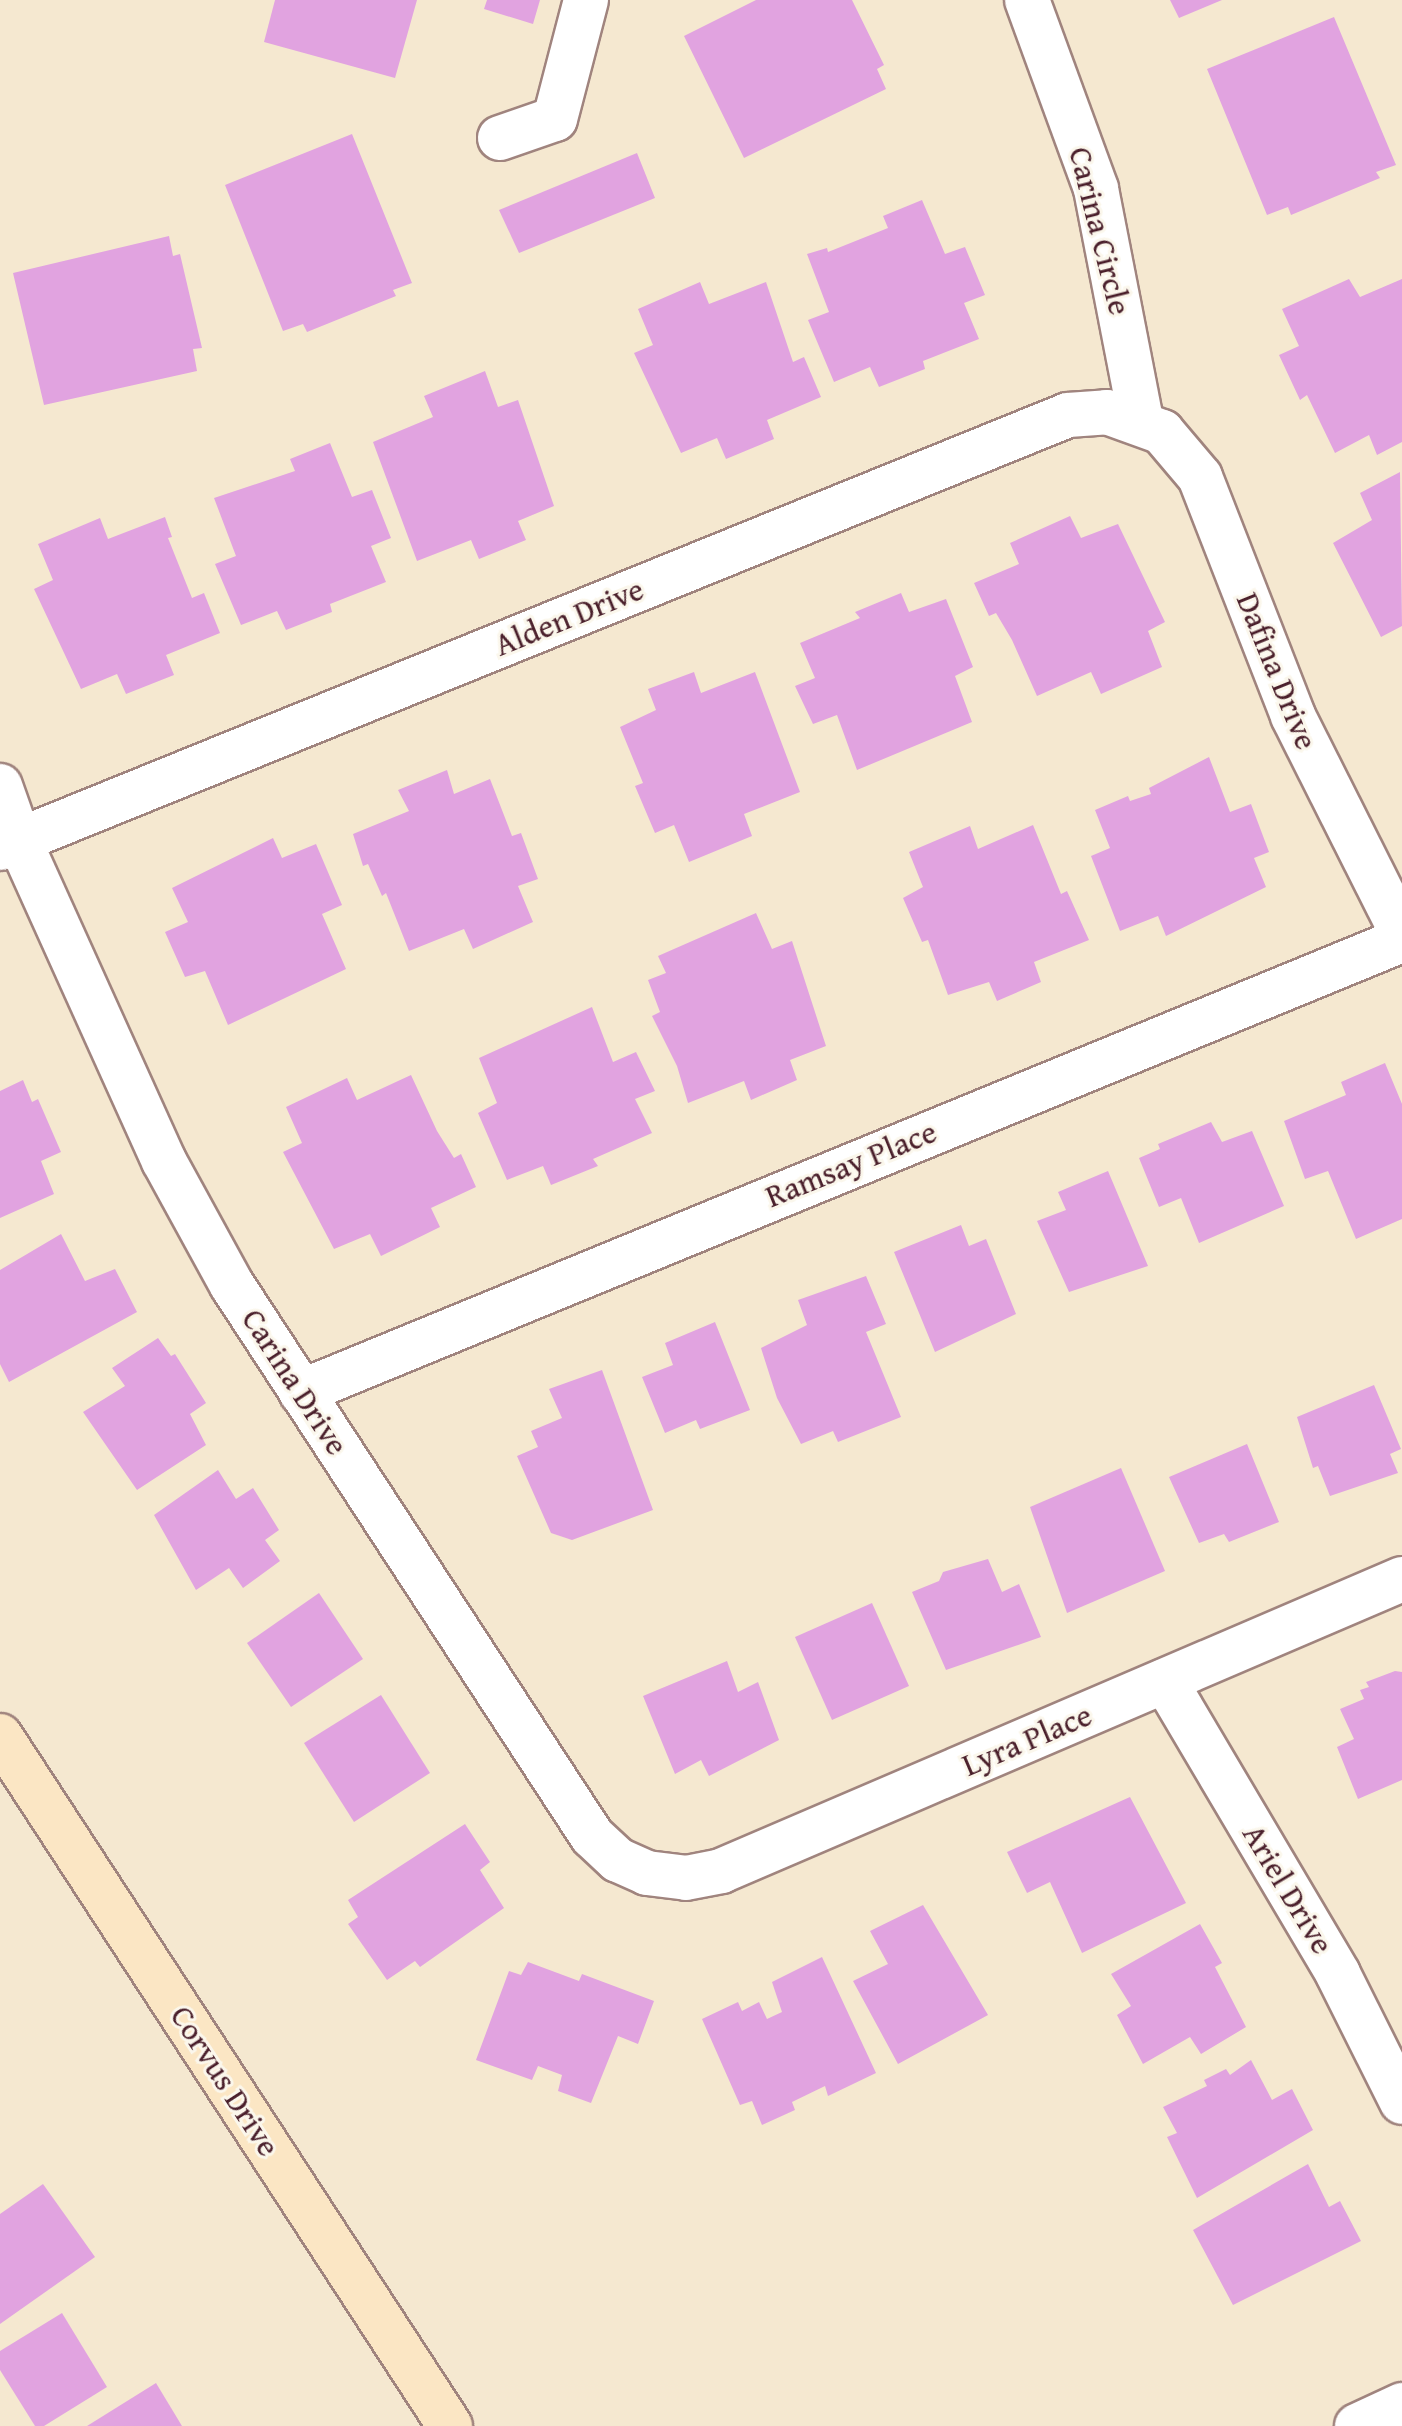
<!DOCTYPE html>
<style>
body{margin:0}
#map{position:relative;width:1402px;height:2426px;overflow:hidden;background:#f5e8d0;font-family:"Gentium Book Plus",serif}
div>[style]{position:absolute}
.building>*{inset:0;background:#e1a3e0}
.roads{filter:drop-shadow(2px 0 #a0847e) drop-shadow(-2px 0 #a0847e) drop-shadow(0 2px #a0847e) drop-shadow(0 -2px #a0847e)}
.street>*{height:44px;margin:-22px;padding:0 22px;transform-origin:22px;border-radius:22px;background:#fff}
.secondary>*{height:44px;margin:-22px;padding:0 22px;transform-origin:22px;border-radius:22px;background:#fbe6c4}
span{translate:-50% -50%;white-space:nowrap;text-align:center;line-height:1.15;-webkit-text-stroke:6px #fbf7ec;paint-order:stroke}
.street-label{font-size:32px;color:#4a1f2b}
</style>
<div id="map">
<div class="building">
<div style="clip-path:polygon(275px 0,417px 0,395px 78px,264px 42px)"></div>
<div style="clip-path:polygon(487px 0,540px 0,533px 24px,484px 9px)"></div>
<div style="clip-path:polygon(756px 0,852px 0,884px 65px,877px 69px,886px 89px,744px 158px,684px 36px)"></div>
<div style="clip-path:polygon(1170px 0,1222px 0,1179px 18px)"></div>
<div style="clip-path:polygon(1334px 17px,1396px 165px,1376px 172px,1380px 178px,1291px 215px,1288px 207px,1267px 215px,1207px 69px)"></div>
<div style="clip-path:polygon(352px 134px,412px 283px,393px 290px,396px 296px,307px 332px,303px 324px,283px 331px,225px 185px)"></div>
<div style="clip-path:polygon(637px 153px,655px 198px,519px 253px,499px 210px)"></div>
<div style="clip-path:polygon(922px 200px,945px 254px,965px 247px,985px 295px,964px 303px,979px 339px,923px 361px,925px 369px,879px 387px,870px 367px,834px 382px,808px 320px,829px 312px,807px 254px,827px 248px,828px 252px,888px 228px,883px 216px)"></div>
<div style="clip-path:polygon(169px 236px,173px 256px,180px 254px,202px 348px,193px 349px,197px 371px,44px 405px,13px 273px)"></div>
<div style="clip-path:polygon(1349px 279px,1360px 297px,1402px 279px,1402px 442px,1377px 455px,1369px 435px,1335px 453px,1307px 395px,1300px 400px,1279px 355px,1299px 346px,1282px 309px)"></div>
<div style="clip-path:polygon(700px 282px,709px 304px,766px 282px,793px 362px,804px 357px,821px 397px,767px 420px,774px 439px,726px 459px,717px 438px,681px 453px,634px 353px,653px 345px,638px 309px)"></div>
<div style="clip-path:polygon(485px 371px,498px 407px,518px 400px,554px 506px,518px 521px,526px 540px,479px 559px,471px 540px,417px 561px,373px 442px,433px 417px,424px 396px)"></div>
<div style="clip-path:polygon(330px 443px,352px 497px,372px 490px,391px 538px,371px 546px,386px 582px,330px 604px,332px 612px,286px 630px,277px 611px,241px 625px,215px 564px,236px 556px,214px 498px,295px 471px,290px 459px)"></div>
<div style="clip-path:polygon(1400px 472px,1402px 626px,1381px 637px,1333px 543px,1372px 520px,1360px 493px)"></div>
<div style="clip-path:polygon(1070px 516px,1081px 538px,1118px 524px,1165px 622px,1148px 631px,1162px 667px,1101px 694px,1091px 672px,1037px 696px,1012px 640px,996px 613px,989px 616px,974px 583px,1019px 564px,1010px 543px)"></div>
<div style="clip-path:polygon(165px 517px,172px 537px,168px 538px,192px 598px,204px 593px,220px 633px,166px 655px,174px 675px,126px 694px,117px 674px,81px 689px,34px 589px,53px 580px,38px 544px,100px 518px,108px 539px)"></div>
<div style="clip-path:polygon(901px 593px,909px 612px,946px 599px,973px 667px,955px 676px,972px 722px,857px 770px,837px 715px,813px 724px,795px 686px,815px 678px,800px 643px,860px 618px,855px 612px)"></div>
<div style="clip-path:polygon(694px 672px,701px 693px,755px 672px,800px 792px,744px 814px,752px 836px,689px 862px,674px 825px,655px 833px,635px 786px,643px 783px,620px 727px,656px 710px,648px 689px)"></div>
<div style="clip-path:polygon(1209px 757px,1230px 812px,1251px 804px,1269px 852px,1254px 858px,1266px 887px,1166px 936px,1158px 916px,1120px 931px,1091px 856px,1110px 848px,1095px 810px,1128px 796px,1130px 801px,1151px 794px,1149px 788px)"></div>
<div style="clip-path:polygon(447px 770px,454px 794px,490px 779px,512px 836px,521px 833px,538px 879px,518px 886px,533px 922px,473px 949px,464px 929px,409px 951px,386px 893px,382px 896px,368px 864px,363px 866px,353px 834px,409px 811px,398px 790px)"></div>
<div style="clip-path:polygon(1033px 825px,1061px 894px,1067px 891px,1089px 940px,1034px 962px,1041px 982px,997px 1001px,989px 982px,948px 995px,928px 940px,922px 942px,903px 898px,923px 887px,909px 852px,970px 826px,978px 849px)"></div>
<div style="clip-path:polygon(273px 838px,282px 858px,316px 844px,342px 905px,322px 914px,346px 969px,228px 1025px,205px 971px,185px 977px,165px 932px,188px 922px,172px 888px)"></div>
<div style="clip-path:polygon(756px 913px,772px 949px,792px 941px,826px 1046px,790px 1060px,797px 1080px,751px 1100px,744px 1081px,688px 1103px,677px 1066px,652px 1016px,660px 1012px,648px 980px,666px 973px,658px 956px)"></div>
<div style="clip-path:polygon(592px 1007px,613px 1062px,636px 1052px,655px 1091px,635px 1099px,652px 1133px,593px 1159px,598px 1166px,551px 1185px,543px 1166px,507px 1180px,478px 1113px,497px 1103px,479px 1058px)"></div>
<div style="clip-path:polygon(1385px 1063px,1402px 1104px,1402px 1219px,1356px 1239px,1328px 1171px,1305px 1179px,1284px 1121px,1346px 1095px,1341px 1082px)"></div>
<div style="clip-path:polygon(411px 1075px,437px 1131px,454px 1158px,461px 1154px,476px 1187px,431px 1208px,440px 1227px,381px 1256px,370px 1234px,334px 1249px,283px 1152px,302px 1143px,286px 1107px,347px 1078px,357px 1100px)"></div>
<div style="clip-path:polygon(23px 1080px,32px 1102px,38px 1099px,61px 1152px,41px 1161px,54px 1194px,0 1218px,0 1091px)"></div>
<div style="clip-path:polygon(1211px 1122px,1222px 1142px,1252px 1131px,1284px 1206px,1199px 1243px,1181px 1198px,1159px 1207px,1139px 1158px,1160px 1149px,1158px 1144px)"></div>
<div style="clip-path:polygon(1108px 1171px,1148px 1266px,1069px 1292px,1037px 1221px,1066px 1210px,1058px 1192px)"></div>
<div style="clip-path:polygon(961px 1225px,969px 1246px,986px 1239px,1016px 1314px,935px 1352px,894px 1252px)"></div>
<div style="clip-path:polygon(61px 1234px,85px 1281px,115px 1269px,137px 1312px,9px 1382px,0 1364px,0 1270px)"></div>
<div style="clip-path:polygon(866px 1276px,886px 1324px,866px 1332px,901px 1417px,838px 1442px,833px 1431px,801px 1444px,777px 1398px,761px 1348px,807px 1325px,798px 1300px)"></div>
<div style="clip-path:polygon(715px 1322px,750px 1410px,700px 1429px,696px 1420px,665px 1433px,642px 1377px,673px 1365px,665px 1343px)"></div>
<div style="clip-path:polygon(158px 1338px,171px 1356px,175px 1354px,206px 1403px,190px 1414px,206px 1445px,137px 1490px,83px 1412px,125px 1386px,112px 1368px)"></div>
<div style="clip-path:polygon(602px 1370px,653px 1510px,572px 1540px,551px 1533px,517px 1456px,538px 1447px,531px 1431px,562px 1418px,549px 1389px)"></div>
<div style="clip-path:polygon(1374px 1385px,1401px 1449px,1390px 1454px,1398px 1473px,1330px 1496px,1318px 1466px,1313px 1468px,1297px 1417px)"></div>
<div style="clip-path:polygon(1247px 1444px,1279px 1522px,1229px 1542px,1224px 1534px,1199px 1543px,1169px 1477px)"></div>
<div style="clip-path:polygon(1121px 1468px,1165px 1571px,1067px 1613px,1030px 1507px)"></div>
<div style="clip-path:polygon(218px 1470px,236px 1499px,253px 1488px,279px 1530px,265px 1540px,280px 1561px,243px 1588px,229px 1568px,196px 1590px,154px 1515px)"></div>
<div style="clip-path:polygon(988px 1559px,1002px 1592px,1019px 1584px,1041px 1637px,946px 1670px,912px 1592px,939px 1581px,943px 1572px)"></div>
<div style="clip-path:polygon(319px 1593px,363px 1659px,291px 1707px,247px 1643px)"></div>
<div style="clip-path:polygon(872px 1603px,909px 1686px,832px 1720px,795px 1637px)"></div>
<div style="clip-path:polygon(727px 1661px,738px 1692px,758px 1682px,779px 1740px,709px 1776px,701px 1760px,675px 1774px,643px 1696px)"></div>
<div style="clip-path:polygon(1395px 1671px,1402px 1672px,1402px 1780px,1358px 1799px,1337px 1747px,1354px 1739px,1340px 1709px,1364px 1699px,1360px 1690px,1369px 1687px,1366px 1682px)"></div>
<div style="clip-path:polygon(381px 1695px,430px 1773px,354px 1822px,304px 1743px)"></div>
<div style="clip-path:polygon(1130px 1797px,1186px 1903px,1082px 1953px,1050px 1882px,1027px 1893px,1007px 1852px)"></div>
<div style="clip-path:polygon(465px 1824px,490px 1862px,480px 1870px,504px 1908px,420px 1967px,415px 1961px,387px 1980px,348px 1924px,358px 1917px,348px 1900px)"></div>
<div style="clip-path:polygon(923px 1905px,988px 2015px,898px 2064px,853px 1981px,888px 1964px,870px 1931px)"></div>
<div style="clip-path:polygon(1200px 1924px,1222px 1963px,1215px 1967px,1246px 2027px,1201px 2054px,1190px 2037px,1143px 2064px,1117px 2015px,1131px 2006px,1111px 1974px)"></div>
<div style="clip-path:polygon(822px 1957px,876px 2073px,828px 2096px,825px 2086px,792px 2102px,795px 2110px,762px 2125px,752px 2101px,740px 2105px,702px 2019px,738px 2002px,742px 2011px,759px 2002px,767px 2019px,782px 2012px,772px 1982px)"></div>
<div style="clip-path:polygon(528px 1962px,579px 1981px,582px 1974px,654px 2001px,638px 2044px,618px 2036px,591px 2103px,558px 2091px,562px 2075px,538px 2066px,532px 2080px,476px 2060px,509px 1971px,521px 1975px)"></div>
<div style="clip-path:polygon(1251px 2060px,1272px 2100px,1292px 2089px,1313px 2130px,1197px 2198px,1167px 2137px,1177px 2133px,1163px 2107px,1207px 2086px,1204px 2080px,1226px 2069px,1230px 2075px)"></div>
<div style="clip-path:polygon(1308px 2164px,1329px 2207px,1340px 2201px,1361px 2241px,1233px 2305px,1193px 2230px)"></div>
<div style="clip-path:polygon(43px 2184px,95px 2257px,0 2324px,0 2214px)"></div>
<div style="clip-path:polygon(62px 2313px,107px 2387px,44px 2426px,35px 2426px,0 2370px,0 2351px)"></div>
<div style="clip-path:polygon(156px 2383px,182px 2426px,87px 2426px)"></div>
</div>
<div class="roads">
<div class="street">
<div style="left:1027px;top:0;width:201px;rotate:69.9deg"></div>
<div style="left:1096px;top:189px;width:235px;rotate:79deg"></div>
<div style="left:500px;top:138px;width:58px;rotate:-19.1deg"></div>
<div style="left:555px;top:119px;width:123px;rotate:-75.4deg"></div>
<div style="left:0;top:786px;width:57px;rotate:70.6deg"></div>
<div style="left:19px;top:840px;width:352px;rotate:65.7deg"></div>
<div style="left:164px;top:1161px;width:141px;rotate:61.3deg"></div>
<div style="left:232px;top:1285px;width:658px;rotate:56.84deg"></div>
<div style="left:592px;top:1836px;width:35px;rotate:43deg"></div>
<div style="left:618px;top:1860px;width:32px;rotate:24deg"></div>
<div style="left:647px;top:1873px;width:39px;rotate:7deg"></div>
<div style="left:686px;top:1878px;width:36px;rotate:-11deg"></div>
<div style="left:721px;top:1871px;width:741px;rotate:-23.21deg"></div>
<div style="left:0;top:848px;width:1152px;rotate:-22.07deg"></div>
<div style="left:1068px;top:415px;width:39px;rotate:-4deg"></div>
<div style="left:1107px;top:412px;width:59px;rotate:20deg"></div>
<div style="left:1162px;top:432px;width:59px;rotate:49.8deg"></div>
<div style="left:1200px;top:477px;width:256px;rotate:68.7deg"></div>
<div style="left:1293px;top:716px;width:243px;rotate:63.3deg"></div>
<div style="left:301px;top:1392px;width:1190px;rotate:-22.32deg"></div>
<div style="left:1165px;top:1681px;width:340px;rotate:59.4deg"></div>
<div style="left:1338px;top:1974px;width:143px;rotate:63.4deg"></div>
<div style="left:1357px;top:2426px;width:50px;rotate:-25deg"></div>
</div>
<div class="secondary">
<div style="left:0;top:1736px;width:824px;rotate:56.89deg"></div>
</div>
</div>
<div class="street-label">
<span style="left:1100px;top:231px;rotate:76deg">Carina Circle</span>
<span style="left:569px;top:617px;rotate:-22deg">Alden Drive</span>
<span style="left:1277px;top:671px;rotate:68deg">Dafina Drive</span>
<span style="left:851px;top:1164px;rotate:-22deg">Ramsay Place</span>
<span style="left:295px;top:1382px;rotate:57deg">Carina Drive</span>
<span style="left:1027px;top:1740px;rotate:-23deg">Lyra Place</span>
<span style="left:1288px;top:1889px;rotate:59deg">Ariel Drive</span>
<span style="left:225px;top:2081px;rotate:57deg">Corvus Drive</span>
</div>
</div>
